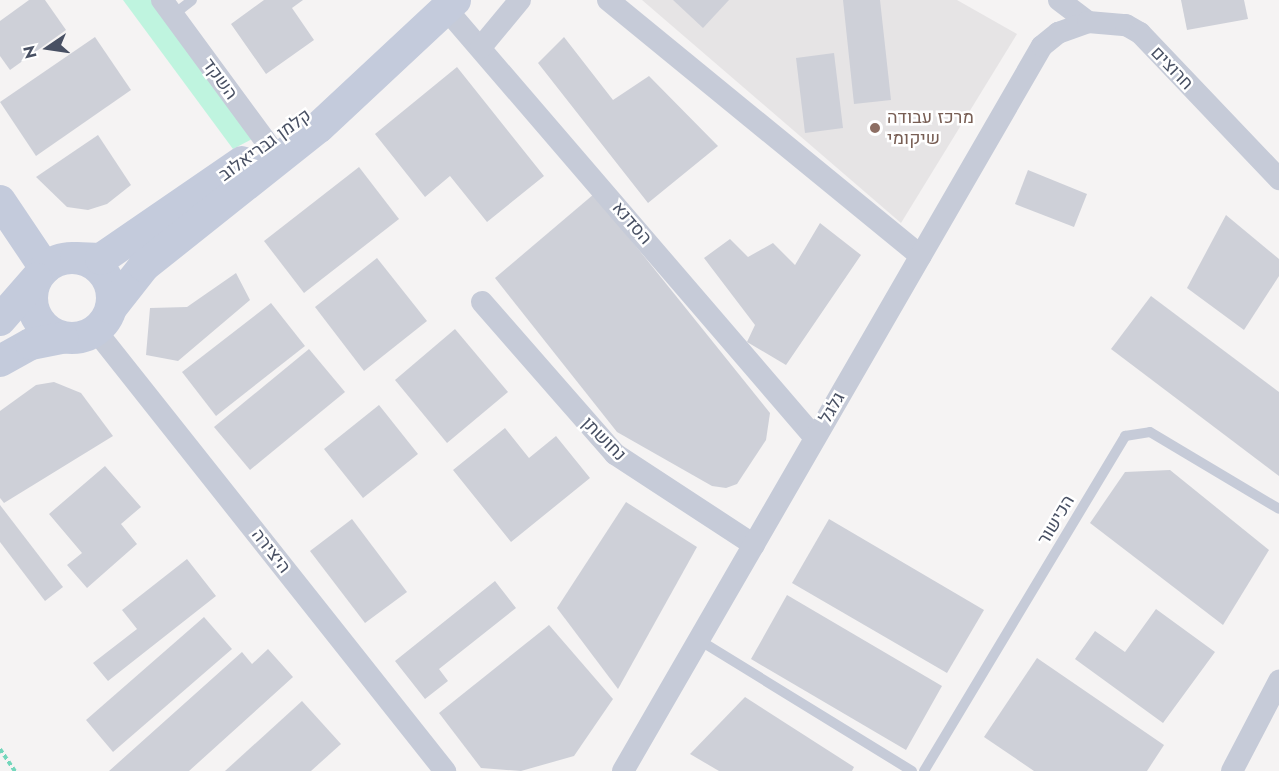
<!DOCTYPE html>
<meta charset="utf-8">
<style>
body{margin:0}
#map{position:relative;width:1279px;height:771px;overflow:hidden;background:#f5f3f3;font-family:Jost,Heebo,sans-serif}
div>[style]{position:absolute}
.education>*{inset:0;background:#e6e4e5}
.green>*{inset:0;background:#bff4df}
.building>*{inset:0;background:#ced0d8}
.path>*{height:4px;margin-top:-2px;transform-origin:0;background:repeating-linear-gradient(90deg,#73d6bb 0 4.5px,transparent 0 7.5px)}
.lane>*{height:10px;margin:-5px;padding:0 5px;transform-origin:5px;border-radius:5px;background:#c6cbd8}
.street>*{height:22px;margin:-11px;padding:0 11px;transform-origin:11px;border-radius:11px;background:#c6cbd8}
.secondary>*{height:32px;margin:-16px;padding:0 16px;transform-origin:16px;border-radius:16px;background:#c4cbdc}
.secondary>.ring{margin:-16px;padding:0;box-sizing:content-box;background:none;border:32px solid #c4cbdc;border-radius:50%}
.dots>*{width:16px;height:16px;translate:-50% -50%;box-sizing:border-box;border:3px solid #fff;border-radius:50%}
span{translate:-50% -50%;white-space:nowrap;text-align:center;line-height:1.15;-webkit-text-stroke:5px #fff;paint-order:stroke}
.street-label{font-size:18px;color:#485063}
.education-label{font-size:18px;color:#785e54}
.left{translate:0 -50%;text-align:left}
.north{position:absolute;left:18px;top:18px;width:60px;height:60px;-webkit-text-stroke:4px #fff;paint-order:stroke;rotate:257deg;font-size:16px;font-weight:700;line-height:24px;text-align:center;color:#485063}
.north::after{content:'';display:block;margin:auto;width:21px;height:27px;background:#485063;clip-path:polygon(50% 0,100% 100%,50% 72%,0 100%)}
</style>
<div id="map">
<div class="education">
<div style="clip-path:polygon(642px 0,957px 0,1017px 34px,901px 223px)"></div>
</div>
<div class="green">
<div style="clip-path:polygon(123px 0,159px 0,260px 135px,233px 149px)"></div>
</div>
<div class="building">
<div style="clip-path:polygon(29px 0,45px 0,66px 30px,10px 70px,0 56px,0 21px)"></div>
<div style="clip-path:polygon(264px 0,303px 0,292px 8px,314px 40px,266px 74px,231px 24px)"></div>
<div style="clip-path:polygon(673px 0,729px 0,703px 28px)"></div>
<div style="clip-path:polygon(843px 0,880px 0,891px 100px,854px 104px)"></div>
<div style="clip-path:polygon(1181px 0,1244px 0,1248px 19px,1187px 30px)"></div>
<div style="clip-path:polygon(95px 37px,131px 90px,36px 156px,0 102px)"></div>
<div style="clip-path:polygon(564px 37px,613px 100px,649px 76px,718px 146px,648px 203px,538px 63px)"></div>
<div style="clip-path:polygon(834px 53px,843px 128px,805px 133px,796px 58px)"></div>
<div style="clip-path:polygon(457px 67px,544px 176px,487px 222px,450px 176px,425px 197px,375px 134px)"></div>
<div style="clip-path:polygon(98px 135px,131px 185px,107px 204px,88px 210px,67px 207px,36px 177px)"></div>
<div style="clip-path:polygon(359px 167px,399px 219px,304px 293px,264px 241px)"></div>
<div style="clip-path:polygon(1028px 170px,1087px 194px,1074px 227px,1015px 204px)"></div>
<div style="clip-path:polygon(594px 194px,770px 413px,766px 440px,737px 484px,726px 488px,712px 486px,617px 432px,495px 278px)"></div>
<div style="clip-path:polygon(1226px 215px,1279px 259px,1279px 276px,1244px 330px,1187px 288px)"></div>
<div style="clip-path:polygon(820px 223px,861px 255px,786px 365px,747px 342px,755px 325px,704px 258px,730px 239px,748px 257px,773px 243px,795px 265px)"></div>
<div style="clip-path:polygon(377px 258px,427px 321px,364px 371px,315px 307px)"></div>
<div style="clip-path:polygon(236px 273px,250px 300px,178px 361px,146px 355px,150px 308px,187px 307px)"></div>
<div style="clip-path:polygon(1151px 296px,1279px 392px,1279px 476px,1111px 349px)"></div>
<div style="clip-path:polygon(271px 303px,305px 346px,216px 416px,182px 372px)"></div>
<div style="clip-path:polygon(455px 329px,508px 392px,447px 443px,395px 380px)"></div>
<div style="clip-path:polygon(309px 349px,345px 392px,250px 470px,214px 427px)"></div>
<div style="clip-path:polygon(54px 382px,81px 393px,113px 436px,4px 503px,0 498px,0 411px,36px 385px)"></div>
<div style="clip-path:polygon(379px 405px,418px 454px,363px 498px,324px 449px)"></div>
<div style="clip-path:polygon(505px 428px,529px 458px,556px 436px,590px 478px,511px 542px,453px 470px)"></div>
<div style="clip-path:polygon(105px 466px,141px 507px,121px 524px,137px 544px,87px 588px,67px 565px,82px 553px,49px 514px)"></div>
<div style="clip-path:polygon(1170px 470px,1269px 550px,1223px 625px,1090px 523px,1125px 472px)"></div>
<div style="clip-path:polygon(626px 502px,697px 547px,618px 689px,557px 608px)"></div>
<div style="clip-path:polygon(0 505px,63px 587px,45px 601px,0 542px)"></div>
<div style="clip-path:polygon(352px 519px,407px 592px,365px 623px,310px 551px)"></div>
<div style="clip-path:polygon(829px 519px,984px 610px,947px 673px,792px 583px)"></div>
<div style="clip-path:polygon(187px 559px,216px 596px,108px 681px,93px 663px,137px 629px,122px 610px)"></div>
<div style="clip-path:polygon(495px 581px,516px 608px,439px 669px,448px 681px,425px 699px,395px 661px)"></div>
<div style="clip-path:polygon(787px 595px,942px 686px,906px 750px,751px 659px)"></div>
<div style="clip-path:polygon(1156px 609px,1215px 652px,1163px 723px,1075px 659px,1095px 631px,1125px 652px)"></div>
<div style="clip-path:polygon(204px 617px,232px 649px,113px 752px,86px 720px)"></div>
<div style="clip-path:polygon(549px 625px,613px 699px,574px 756px,521px 771px,481px 768px,439px 713px)"></div>
<div style="clip-path:polygon(268px 649px,293px 677px,189px 771px,109px 771px,242px 652px,252px 664px)"></div>
<div style="clip-path:polygon(1037px 658px,1164px 745px,1147px 771px,1034px 771px,984px 737px)"></div>
<div style="clip-path:polygon(745px 697px,854px 767px,852px 771px,719px 771px,690px 754px)"></div>
<div style="clip-path:polygon(302px 701px,341px 744px,311px 771px,225px 771px)"></div>
</div>
<div class="path">
<div style="left:0;top:749px;width:27px;rotate:56deg"></div>
</div>
<div class="lane">
<div style="left:173px;top:15px;width:24px;rotate:-38deg"></div>
<div style="left:699px;top:640px;width:250px;rotate:31.6deg"></div>
<div style="left:924px;top:771px;width:391px;rotate:-59deg"></div>
<div style="left:1125px;top:436px;width:25px;rotate:-9deg"></div>
<div style="left:1150px;top:432px;width:150px;rotate:30.8deg"></div>
</div>
<div class="street">
<div style="left:162px;top:0;width:197px;rotate:53.7deg"></div>
<div style="left:608px;top:0;width:404px;rotate:39.3deg"></div>
<div style="left:1059px;top:0;width:36px;rotate:37deg"></div>
<div style="left:447px;top:10px;width:564px;rotate:49.31deg"></div>
<div style="left:481px;top:47px;width:61px;rotate:-50.3deg"></div>
<div style="left:482px;top:302px;width:202px;rotate:48.8deg"></div>
<div style="left:615px;top:454px;width:166px;rotate:33.2deg"></div>
<div style="left:96px;top:331px;width:562px;rotate:51.58deg"></div>
<div style="left:623px;top:771px;width:837px;rotate:-59.98deg"></div>
<div style="left:1042px;top:46px;width:21px;rotate:-39deg"></div>
<div style="left:1058px;top:33px;width:32px;rotate:-20deg"></div>
<div style="left:1088px;top:22px;width:38px;rotate:5deg"></div>
<div style="left:1126px;top:25px;width:16px;rotate:30deg"></div>
<div style="left:1140px;top:33px;width:202px;rotate:46.4deg"></div>
<div style="left:1232px;top:771px;width:102px;rotate:-62.4deg"></div>
</div>
<div class="secondary">
<div style="left:0;top:201px;width:81px;rotate:56.1deg"></div>
<div class="ring" style="left:32px;top:258px;width:48px;height:48px"></div>
<div style="left:76px;top:258px;width:25px;rotate:2deg"></div>
<div style="left:101px;top:259px;width:171px;rotate:-34.5deg"></div>
<div style="left:111px;top:308px;width:53px;rotate:-51.8deg"></div>
<div style="left:144px;top:266px;width:223px;rotate:-38.5deg"></div>
<div style="left:319px;top:127px;width:186px;rotate:-43deg"></div>
<div style="left:0;top:320px;width:55px;rotate:-48.7deg"></div>
<div style="left:0;top:361px;width:35px;rotate:-29deg"></div>
<div style="left:31px;top:344px;width:32px;rotate:-11deg"></div>
</div>
<div class="dots">
<div style="left:875px;top:128px;background:#8d6e63"></div>
</div>
<div class="street-label">
<span style="left:1172px;top:68px;rotate:46deg">חרוצים</span>
<span style="left:220px;top:79px;rotate:54deg">השקד</span>
<span style="left:265px;top:145px;rotate:-36deg">קלמן גבריאלוב</span>
<span style="left:632px;top:223px;rotate:49deg">הסדנא</span>
<span style="left:832px;top:408px;rotate:-60deg">גלגל</span>
<span style="left:604px;top:439px;rotate:45deg">נחושתן</span>
<span style="left:1056px;top:520px;rotate:-59deg">הכישור</span>
<span style="left:271px;top:551px;rotate:52deg">היצירה</span>
</div>
<div class="education-label">
<span class="left" style="left:887px;top:128px">מרכז עבודה<br>שיקומי</span>
</div>
<div class="north">N</div>
</div>
